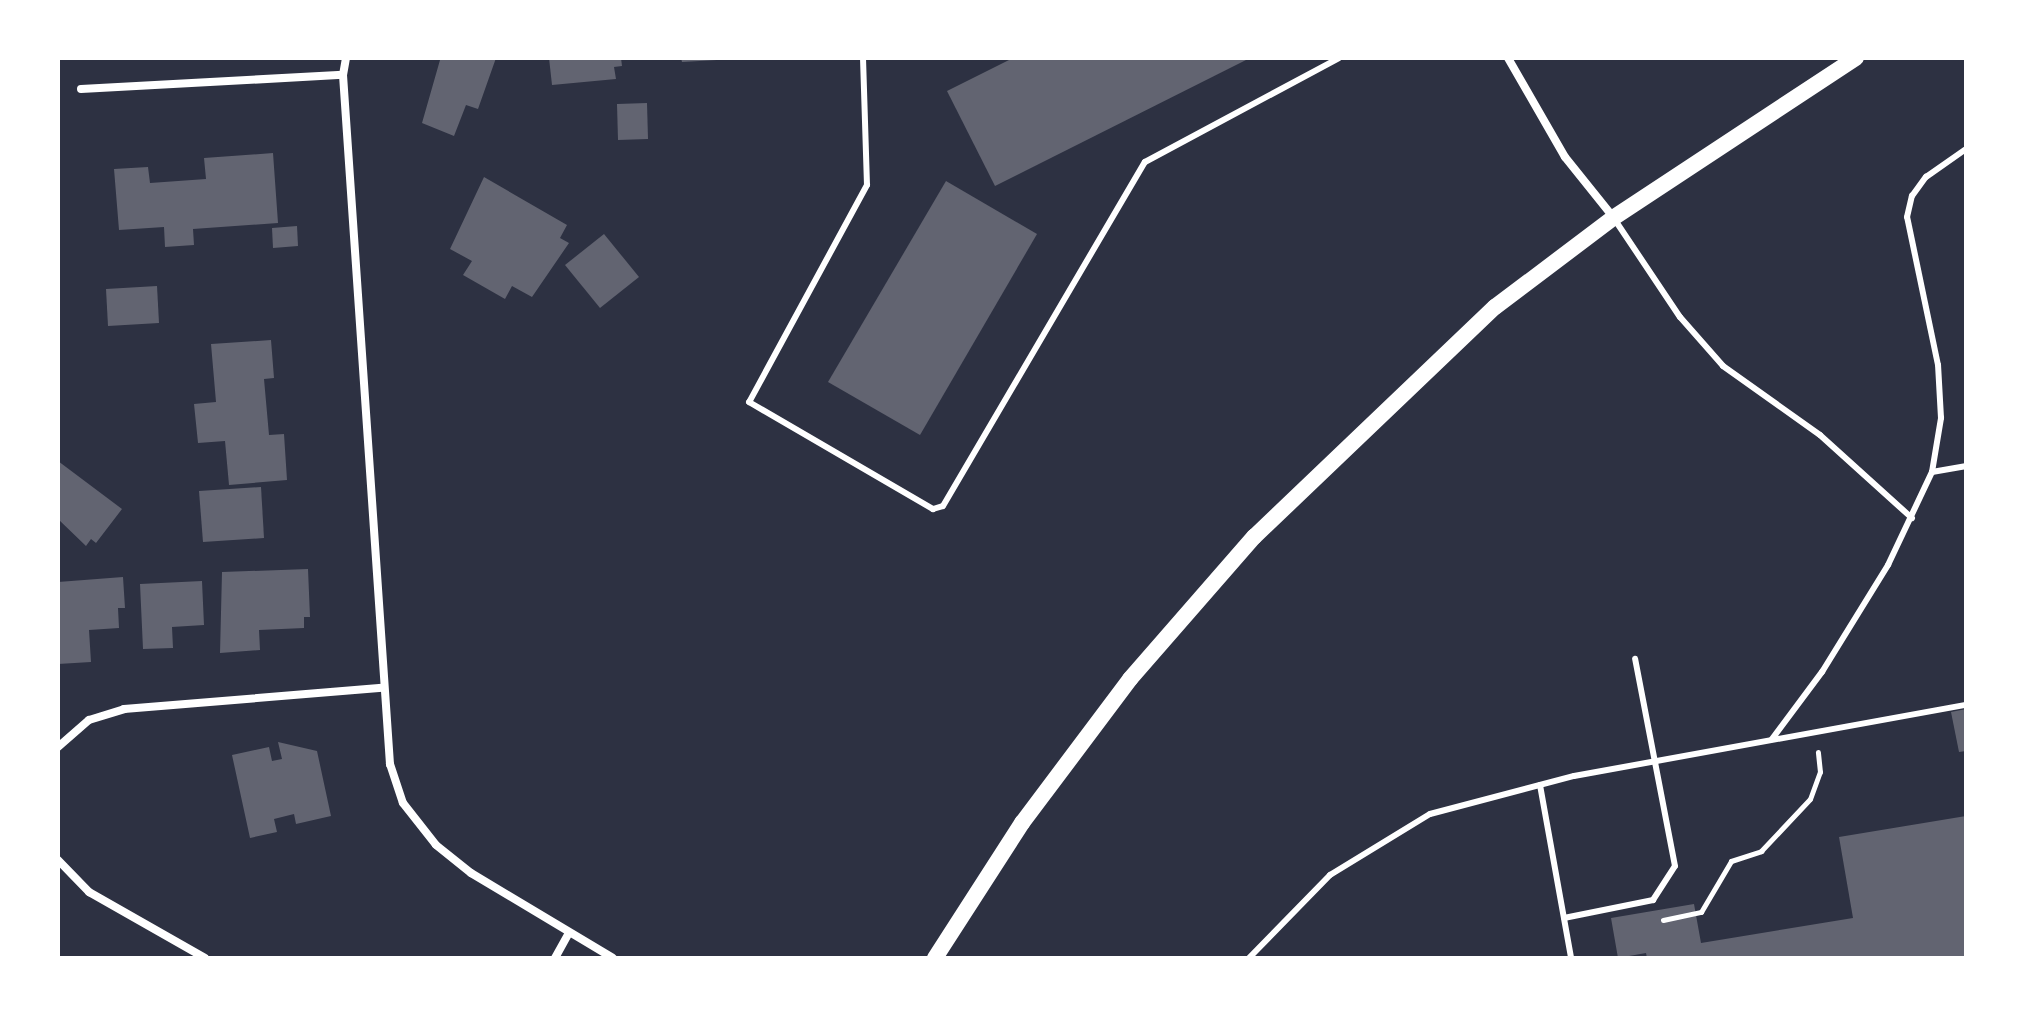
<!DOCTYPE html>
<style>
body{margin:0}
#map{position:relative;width:2024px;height:1016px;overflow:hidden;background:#2d3142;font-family:"Crimson Pro",serif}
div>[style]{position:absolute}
.building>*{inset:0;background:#626471}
.path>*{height:5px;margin:-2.5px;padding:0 2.5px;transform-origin:2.5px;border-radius:2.5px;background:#fff}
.service>*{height:6px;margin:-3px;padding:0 3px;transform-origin:3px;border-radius:3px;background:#fff}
.minor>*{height:8px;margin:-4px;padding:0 4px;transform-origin:4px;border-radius:4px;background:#fff}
.secondary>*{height:16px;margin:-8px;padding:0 8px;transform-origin:8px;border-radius:8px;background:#fff}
span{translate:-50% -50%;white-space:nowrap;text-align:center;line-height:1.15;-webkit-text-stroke:7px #fff;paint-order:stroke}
.frame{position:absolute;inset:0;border:60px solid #fff;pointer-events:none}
</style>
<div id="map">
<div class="building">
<div style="clip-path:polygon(449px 58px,496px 58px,478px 109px,466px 105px,454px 136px,422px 123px,440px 60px)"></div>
<div style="clip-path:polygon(549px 58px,621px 58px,622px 66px,614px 67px,616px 79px,552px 85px)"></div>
<div style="clip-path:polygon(681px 58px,717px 58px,717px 60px,682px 62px)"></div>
<div style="clip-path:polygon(1013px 58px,1250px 58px,995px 186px,947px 91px)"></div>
<div style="clip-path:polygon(647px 103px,648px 139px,618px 140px,617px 104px)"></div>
<div style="clip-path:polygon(273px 153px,278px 223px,193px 229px,194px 245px,165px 247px,164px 227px,119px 230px,114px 169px,148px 167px,150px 183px,206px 179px,204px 158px)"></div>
<div style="clip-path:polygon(484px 177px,567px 225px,560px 238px,569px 243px,532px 297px,512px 286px,505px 299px,463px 275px,472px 261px,450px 249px)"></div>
<div style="clip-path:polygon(946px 181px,1037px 234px,920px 435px,828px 382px)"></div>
<div style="clip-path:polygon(297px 226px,298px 246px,273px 248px,272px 228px)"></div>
<div style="clip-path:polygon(604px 234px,639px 277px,600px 308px,565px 265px)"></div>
<div style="clip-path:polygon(157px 286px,159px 323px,108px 326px,106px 289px)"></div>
<div style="clip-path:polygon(271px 340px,274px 378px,264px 379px,269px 435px,284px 434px,287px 480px,229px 485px,225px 441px,198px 443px,194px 404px,216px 402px,211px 344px)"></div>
<div style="clip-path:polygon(58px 461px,122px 509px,96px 543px,91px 539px,86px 546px,58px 519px)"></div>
<div style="clip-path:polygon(261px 487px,264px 538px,203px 542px,199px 491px)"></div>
<div style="clip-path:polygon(308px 569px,310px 617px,304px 617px,304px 628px,259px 630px,260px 650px,220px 653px,222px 572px)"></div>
<div style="clip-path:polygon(123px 577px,125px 608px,118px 608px,119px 628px,89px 630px,91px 662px,58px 664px,58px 582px)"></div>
<div style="clip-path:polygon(202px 581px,204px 625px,172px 627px,173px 648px,143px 649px,140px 584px)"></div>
<div style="clip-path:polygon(1966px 709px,1966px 751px,1959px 752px,1951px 712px)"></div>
<div style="clip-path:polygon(278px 742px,317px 751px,331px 816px,296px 824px,294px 814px,274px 819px,277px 832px,250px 838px,232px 755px,269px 747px,272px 761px,282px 759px)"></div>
<div style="clip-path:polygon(1966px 816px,1966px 958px,1647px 958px,1646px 953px,1618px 958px,1611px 918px,1694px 904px,1701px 943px,1853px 918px,1839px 837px)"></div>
</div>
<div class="path">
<div style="left:1663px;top:920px;width:39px;rotate:-12deg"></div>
<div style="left:1701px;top:912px;width:59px;rotate:-59.5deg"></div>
<div style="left:1731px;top:861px;width:32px;rotate:-18deg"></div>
<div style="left:1761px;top:851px;width:71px;rotate:-46.7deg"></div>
<div style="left:1810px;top:799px;width:29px;rotate:-70deg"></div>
<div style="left:1820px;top:772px;width:20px;rotate:-96deg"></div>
</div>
<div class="service">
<div style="left:863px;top:58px;width:127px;rotate:88.2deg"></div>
<div style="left:867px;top:185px;width:247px;rotate:118.5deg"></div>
<div style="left:749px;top:402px;width:213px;rotate:30.2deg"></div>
<div style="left:933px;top:509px;width:10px;rotate:-17deg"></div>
<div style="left:943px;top:506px;width:399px;rotate:-59.6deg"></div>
<div style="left:1145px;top:162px;width:220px;rotate:-28.2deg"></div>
<div style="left:1615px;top:220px;width:117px;rotate:56.2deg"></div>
<div style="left:1680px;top:317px;width:65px;rotate:48.7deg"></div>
<div style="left:1723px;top:366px;width:119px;rotate:35.4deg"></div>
<div style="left:1820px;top:435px;width:124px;rotate:42.1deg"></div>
<div style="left:1932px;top:472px;width:35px;rotate:-10deg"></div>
<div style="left:1772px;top:739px;width:84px;rotate:-53.3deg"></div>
<div style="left:1822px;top:672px;width:126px;rotate:-58.3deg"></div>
<div style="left:1888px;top:565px;width:103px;rotate:-64.7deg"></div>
<div style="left:1932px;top:472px;width:55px;rotate:-80.5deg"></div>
<div style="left:1941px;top:418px;width:53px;rotate:-93.2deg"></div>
<div style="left:1938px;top:365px;width:151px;rotate:-101.8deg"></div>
<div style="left:1907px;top:217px;width:22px;rotate:-77deg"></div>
<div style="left:1912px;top:196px;width:24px;rotate:-54deg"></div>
<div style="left:1926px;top:177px;width:49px;rotate:-35deg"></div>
<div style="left:1540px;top:785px;width:176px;rotate:79.8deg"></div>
<div style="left:1564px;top:918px;width:91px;rotate:-11.4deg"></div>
<div style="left:1653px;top:900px;width:40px;rotate:-57.1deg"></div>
<div style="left:1675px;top:866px;width:211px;rotate:-100.9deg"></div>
<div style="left:1249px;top:958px;width:116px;rotate:-45.7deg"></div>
<div style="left:1330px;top:875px;width:117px;rotate:-31.4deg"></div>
<div style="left:1430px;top:814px;width:149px;rotate:-14.8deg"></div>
<div style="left:1574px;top:776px;width:398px;rotate:-10.3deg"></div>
</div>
<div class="minor">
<div style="left:346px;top:58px;width:17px;rotate:100deg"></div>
<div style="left:343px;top:75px;width:691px;rotate:86.1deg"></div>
<div style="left:390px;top:764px;width:41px;rotate:71.6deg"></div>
<div style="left:403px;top:803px;width:53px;rotate:51.8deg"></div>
<div style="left:436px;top:845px;width:45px;rotate:38.7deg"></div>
<div style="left:471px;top:873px;width:165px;rotate:30.9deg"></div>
<div style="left:1508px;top:58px;width:114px;rotate:60.1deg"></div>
<div style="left:1565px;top:157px;width:77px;rotate:51.3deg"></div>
<div style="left:81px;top:89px;width:262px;rotate:-3.1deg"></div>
<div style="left:58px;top:747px;width:41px;rotate:-41.1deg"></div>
<div style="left:89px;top:720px;width:37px;rotate:-17deg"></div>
<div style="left:124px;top:709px;width:259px;rotate:-4.7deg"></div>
<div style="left:58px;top:860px;width:45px;rotate:45.9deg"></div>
<div style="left:89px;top:892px;width:133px;rotate:29.6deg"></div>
<div style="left:555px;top:958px;width:29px;rotate:-61deg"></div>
</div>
<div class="secondary">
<div style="left:935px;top:958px;width:161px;rotate:-57.2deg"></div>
<div style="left:1022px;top:823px;width:180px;rotate:-53.1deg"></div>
<div style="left:1130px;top:679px;width:189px;rotate:-48.9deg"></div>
<div style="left:1254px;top:537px;width:333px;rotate:-43.7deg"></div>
<div style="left:1495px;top:307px;width:148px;rotate:-37deg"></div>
<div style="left:1613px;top:218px;width:291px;rotate:-33.4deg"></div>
</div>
<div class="frame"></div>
</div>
